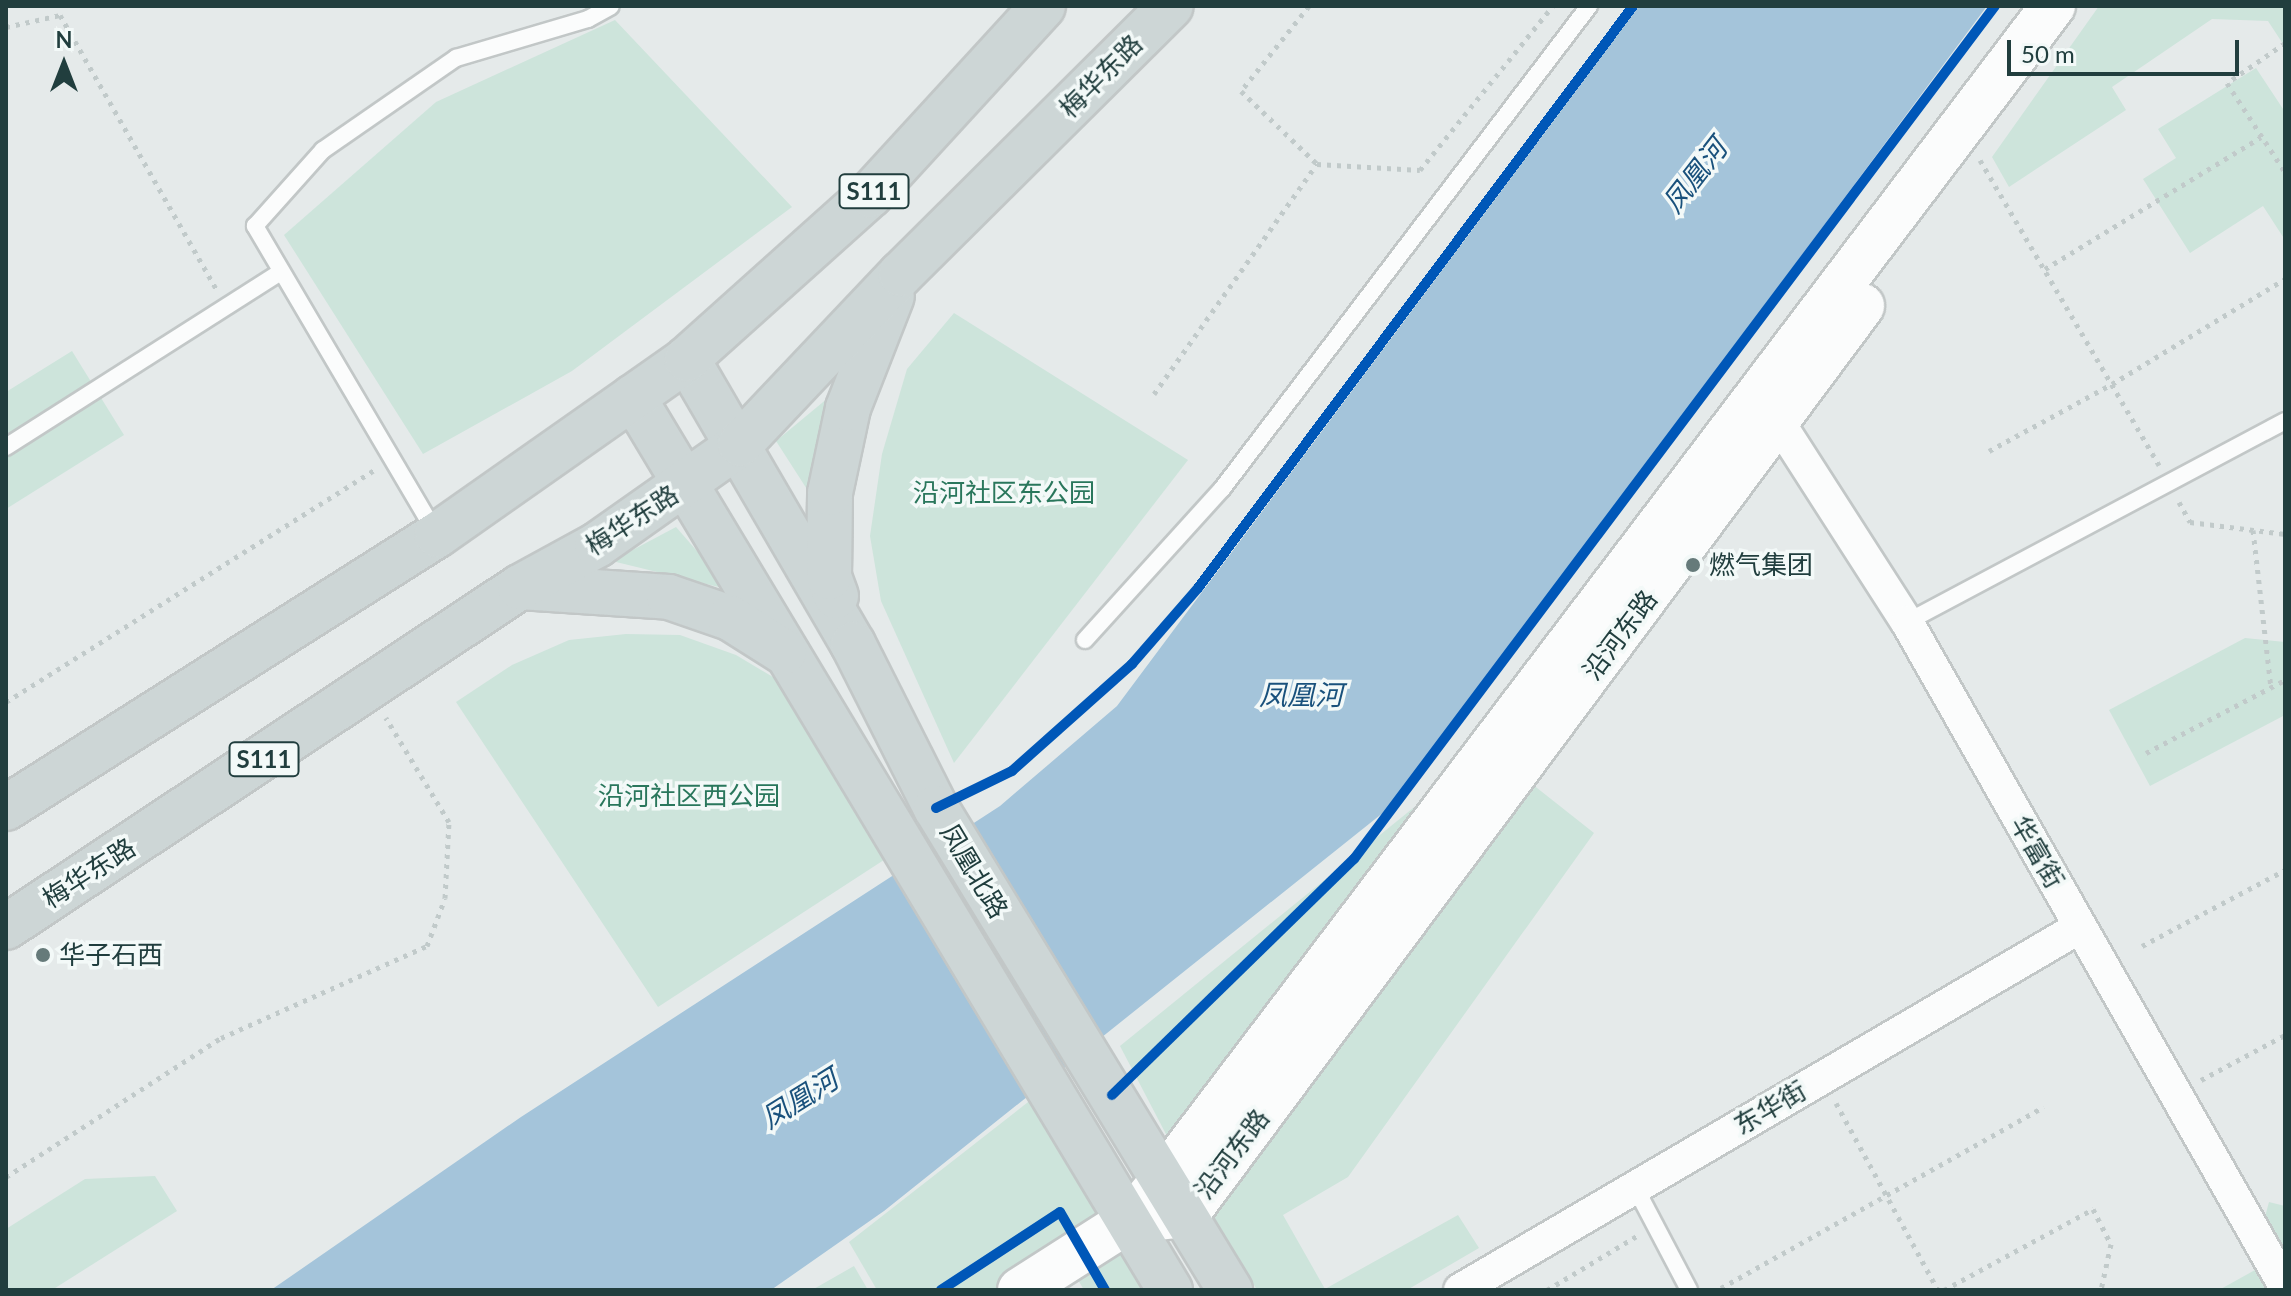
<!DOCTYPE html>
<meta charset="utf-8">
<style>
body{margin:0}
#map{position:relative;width:2291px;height:1296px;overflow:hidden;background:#e5eaea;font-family:Lato,"Noto Sans SC",sans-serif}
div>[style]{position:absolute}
.green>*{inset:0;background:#cde4db}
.water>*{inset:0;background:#a4c4da}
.path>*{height:5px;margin-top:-2.5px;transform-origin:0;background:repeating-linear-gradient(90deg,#c1caca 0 4px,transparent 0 10px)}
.roads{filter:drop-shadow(2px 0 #c2c7c7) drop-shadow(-2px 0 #c2c7c7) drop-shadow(0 2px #c2c7c7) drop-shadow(0 -2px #c2c7c7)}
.lane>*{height:16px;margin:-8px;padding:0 8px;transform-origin:8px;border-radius:8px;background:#fbfcfc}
.street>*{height:32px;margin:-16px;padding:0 16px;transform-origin:16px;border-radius:16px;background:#fbfcfc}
.secondary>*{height:44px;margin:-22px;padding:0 22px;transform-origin:22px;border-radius:22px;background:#fbfcfc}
.primary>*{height:44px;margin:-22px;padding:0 22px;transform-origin:22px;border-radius:22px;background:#cdd6d6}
.cycleway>*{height:10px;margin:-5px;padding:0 5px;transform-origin:5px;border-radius:5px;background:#0057b8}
.dots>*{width:22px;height:22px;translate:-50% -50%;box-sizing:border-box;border:4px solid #f3f9f8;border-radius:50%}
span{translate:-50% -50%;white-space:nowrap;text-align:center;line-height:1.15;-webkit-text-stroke:7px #f3f9f8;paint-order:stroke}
.shield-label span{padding:2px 6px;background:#f3f9f8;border:2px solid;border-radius:6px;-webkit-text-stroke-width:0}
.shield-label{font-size:24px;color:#213e3e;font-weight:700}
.street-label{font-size:26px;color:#213e3e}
.park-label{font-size:26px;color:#2a775c}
.poi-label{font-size:26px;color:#213e3e}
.left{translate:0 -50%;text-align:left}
.water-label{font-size:28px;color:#19517c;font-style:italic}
.frame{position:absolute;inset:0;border:8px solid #213e3e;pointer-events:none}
.north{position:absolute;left:24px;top:24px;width:80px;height:80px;-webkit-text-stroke:6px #f3f9f8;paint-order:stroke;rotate:0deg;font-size:22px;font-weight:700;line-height:32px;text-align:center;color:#213e3e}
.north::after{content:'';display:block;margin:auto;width:28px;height:36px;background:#213e3e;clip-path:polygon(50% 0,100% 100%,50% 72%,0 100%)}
.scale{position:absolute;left:2007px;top:40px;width:232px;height:36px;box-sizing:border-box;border:4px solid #213e3e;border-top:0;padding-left:10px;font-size:24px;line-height:28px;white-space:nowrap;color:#213e3e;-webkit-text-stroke:6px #f3f9f8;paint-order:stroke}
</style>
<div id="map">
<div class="green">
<div style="clip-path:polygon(2099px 6px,2285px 6px,2285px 47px,2268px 21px,2212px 19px,2112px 87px,2126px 110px,2009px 187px,1992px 157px)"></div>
<div style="clip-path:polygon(615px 20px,792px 207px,572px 371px,423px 454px,284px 235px,436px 102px)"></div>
<div style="clip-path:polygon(2256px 68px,2285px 112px,2285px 240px,2263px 206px,2190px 253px,2143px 179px,2176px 158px,2158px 129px)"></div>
<div style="clip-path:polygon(954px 313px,1188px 460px,954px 763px,881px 601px,870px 536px,882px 454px,907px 369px)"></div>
<div style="clip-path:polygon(72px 351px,124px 435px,6px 509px,6px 392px)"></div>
<div style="clip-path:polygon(834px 393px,830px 525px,776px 441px)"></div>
<div style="clip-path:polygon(676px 527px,731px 590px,612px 561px)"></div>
<div style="clip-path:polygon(626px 634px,680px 635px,736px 655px,788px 686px,890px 856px,658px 1007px,456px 702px,512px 665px,569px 640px)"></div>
<div style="clip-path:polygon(2245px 638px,2285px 642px,2285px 715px,2150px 786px,2109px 710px)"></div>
<div style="clip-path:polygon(1532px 784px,1594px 833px,1348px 1177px,1283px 1215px,1325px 1289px,1458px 1215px,1479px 1248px,1407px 1290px,1257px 1290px,1198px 1191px)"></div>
<div style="clip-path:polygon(1423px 800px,1449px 821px,1180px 1161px,1120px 1046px)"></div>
<div style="clip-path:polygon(1046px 1088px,1121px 1218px,1005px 1290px,877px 1290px,849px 1242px)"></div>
<div style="clip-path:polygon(155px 1176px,177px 1211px,52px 1290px,6px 1290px,6px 1229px,85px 1179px)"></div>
<div style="clip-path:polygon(2269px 1202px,2285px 1206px,2285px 1269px,2262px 1228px)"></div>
<div style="clip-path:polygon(1129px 1233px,1162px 1290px,1084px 1290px,1071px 1268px)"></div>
<div style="clip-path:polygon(854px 1266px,868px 1290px,812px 1290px)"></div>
<div style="clip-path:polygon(2255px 1270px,2267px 1290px,2219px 1290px)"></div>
</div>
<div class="water">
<div style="clip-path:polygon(1639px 6px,1987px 6px,1394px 804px,884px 1211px,771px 1290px,271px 1290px,521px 1117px,1000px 806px,1117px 706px)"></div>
</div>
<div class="path">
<div style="left:1309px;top:6px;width:109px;rotate:128.7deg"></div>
<div style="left:1241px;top:91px;width:105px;rotate:43.8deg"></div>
<div style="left:6px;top:27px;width:55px;rotate:-12.5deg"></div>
<div style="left:60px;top:15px;width:315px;rotate:60.3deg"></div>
<div style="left:2285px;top:43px;width:70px;rotate:145.4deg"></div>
<div style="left:2227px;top:83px;width:106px;rotate:56.9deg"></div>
<div style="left:1980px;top:160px;width:354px;rotate:59.6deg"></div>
<div style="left:2045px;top:269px;width:253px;rotate:-31.4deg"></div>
<div style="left:1154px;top:394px;width:282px;rotate:-54.7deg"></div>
<div style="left:1317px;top:164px;width:103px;rotate:3.3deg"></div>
<div style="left:1420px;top:170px;width:211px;rotate:-51deg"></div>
<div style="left:1989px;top:451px;width:140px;rotate:-28.6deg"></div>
<div style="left:2112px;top:384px;width:202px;rotate:-31.3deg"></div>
<div style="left:2179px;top:502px;width:23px;rotate:61deg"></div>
<div style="left:2190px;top:522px;width:96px;rotate:7.2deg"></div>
<div style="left:2253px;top:530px;width:158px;rotate:83.5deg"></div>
<div style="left:6px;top:702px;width:435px;rotate:-32.2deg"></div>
<div style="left:2146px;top:753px;width:157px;rotate:-27.7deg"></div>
<div style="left:2142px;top:946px;width:162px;rotate:-28deg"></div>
<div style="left:2201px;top:1080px;width:95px;rotate:-28.2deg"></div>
<div style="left:1836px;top:1103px;width:213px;rotate:61.4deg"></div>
<div style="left:6px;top:1177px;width:256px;rotate:-32.9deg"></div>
<div style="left:221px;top:1038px;width:226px;rotate:-24.1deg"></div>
<div style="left:427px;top:946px;width:51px;rotate:-69.4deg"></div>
<div style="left:445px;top:898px;width:76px;rotate:-87deg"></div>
<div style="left:449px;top:822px;width:122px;rotate:-121.2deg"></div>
<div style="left:1721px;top:1288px;width:370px;rotate:-29.3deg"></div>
<div style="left:1547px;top:1290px;width:105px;rotate:-31deg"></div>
<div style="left:1944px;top:1290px;width:170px;rotate:-28.5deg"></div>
<div style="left:2093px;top:1209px;width:39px;rotate:63deg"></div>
<div style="left:2111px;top:1244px;width:47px;rotate:102.3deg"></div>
</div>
<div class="roads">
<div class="lane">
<div style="left:6px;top:447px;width:326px;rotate:-32.5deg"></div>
<div style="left:437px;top:535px;width:359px;rotate:-120.5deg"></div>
<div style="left:255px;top:226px;width:102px;rotate:-48.2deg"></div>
<div style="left:323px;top:150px;width:162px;rotate:-34.7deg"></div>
<div style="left:456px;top:58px;width:138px;rotate:-16.5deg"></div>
<div style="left:588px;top:19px;width:26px;rotate:-29deg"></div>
<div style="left:1907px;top:622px;width:428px;rotate:-28deg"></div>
<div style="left:1085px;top:640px;width:204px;rotate:-47.8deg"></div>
<div style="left:1222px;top:489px;width:607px;rotate:-52.77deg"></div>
<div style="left:1635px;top:1187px;width:116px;rotate:62.3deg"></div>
</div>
<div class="street">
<div style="left:1779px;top:423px;width:237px;rotate:57.3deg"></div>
<div style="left:1907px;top:622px;width:764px;rotate:60.35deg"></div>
<div style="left:1460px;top:1290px;width:718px;rotate:-30.35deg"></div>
</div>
<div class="secondary">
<div style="left:1148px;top:1219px;width:38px;rotate:-6deg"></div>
<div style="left:1186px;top:1215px;width:1133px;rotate:-53.36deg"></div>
<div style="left:1020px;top:1290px;width:130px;rotate:-32.5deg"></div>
<div style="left:1130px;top:1220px;width:55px;rotate:-50.9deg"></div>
<div style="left:1165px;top:1177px;width:1470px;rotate:-52.83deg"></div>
</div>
<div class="primary">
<div style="left:687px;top:359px;width:330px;rotate:59.8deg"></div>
<div style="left:853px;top:644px;width:184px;rotate:63.2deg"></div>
<div style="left:936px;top:808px;width:565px;rotate:58.62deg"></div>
<div style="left:633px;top:397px;width:1042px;rotate:58.98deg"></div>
<div style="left:520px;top:587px;width:149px;rotate:3.8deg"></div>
<div style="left:669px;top:597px;width:65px;rotate:19deg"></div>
<div style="left:730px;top:618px;width:64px;rotate:32.2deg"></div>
<div style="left:836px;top:596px;width:20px;rotate:-110deg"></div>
<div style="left:829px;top:577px;width:84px;rotate:-89.3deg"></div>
<div style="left:830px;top:493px;width:87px;rotate:-78deg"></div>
<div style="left:848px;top:408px;width:120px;rotate:-68.6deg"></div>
<div style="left:6px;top:808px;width:510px;rotate:-32.35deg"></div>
<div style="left:437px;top:535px;width:306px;rotate:-35.1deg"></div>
<div style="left:687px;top:359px;width:246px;rotate:-41.9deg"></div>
<div style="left:870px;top:195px;width:256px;rotate:-47.5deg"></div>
<div style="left:6px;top:927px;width:616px;rotate:-33.48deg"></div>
<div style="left:520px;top:587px;width:88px;rotate:-28.6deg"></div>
<div style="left:597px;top:545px;width:175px;rotate:-35.2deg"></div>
<div style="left:740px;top:444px;width:234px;rotate:-46.6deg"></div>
<div style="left:901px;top:274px;width:380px;rotate:-44.8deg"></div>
</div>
</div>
<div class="cycleway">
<div style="left:936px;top:808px;width:85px;rotate:-26deg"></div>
<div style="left:1012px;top:771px;width:161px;rotate:-41.7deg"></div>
<div style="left:1132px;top:664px;width:101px;rotate:-49deg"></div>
<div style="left:1198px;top:588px;width:727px;rotate:-53.22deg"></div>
<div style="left:1112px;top:1095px;width:338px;rotate:-44.3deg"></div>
<div style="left:1354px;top:859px;width:1067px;rotate:-53.08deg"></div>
<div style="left:941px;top:1290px;width:142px;rotate:-33.2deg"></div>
<div style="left:1060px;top:1212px;width:90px;rotate:60deg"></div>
</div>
<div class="dots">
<div style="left:1693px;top:565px;background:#667a7a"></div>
<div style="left:43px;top:955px;background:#667a7a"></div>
</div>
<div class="shield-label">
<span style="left:874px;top:191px">S111</span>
<span style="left:264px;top:759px">S111</span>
</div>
<div class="street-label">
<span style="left:1101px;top:76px;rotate:-45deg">梅华东路</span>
<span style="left:632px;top:520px;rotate:-33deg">梅华东路</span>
<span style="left:1620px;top:635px;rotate:-53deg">沿河东路</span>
<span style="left:2037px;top:852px;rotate:60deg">华富街</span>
<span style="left:974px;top:871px;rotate:59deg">凤凰北路</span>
<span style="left:89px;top:873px;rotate:-33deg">梅华东路</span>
<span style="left:1770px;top:1108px;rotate:-30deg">东华街</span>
<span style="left:1232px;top:1154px;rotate:-53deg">沿河东路</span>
</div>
<div class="park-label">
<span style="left:1004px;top:493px">沿河社区东公园</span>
<span style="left:689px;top:796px">沿河社区西公园</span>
</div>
<div class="poi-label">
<span class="left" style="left:1709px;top:565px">燃气集团</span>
<span class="left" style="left:59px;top:955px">华子石西</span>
</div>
<div class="water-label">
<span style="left:1694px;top:175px;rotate:-52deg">凤凰河</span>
<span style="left:1301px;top:694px">凤凰河</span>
<span style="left:799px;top:1098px;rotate:-32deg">凤凰河</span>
</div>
<div class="frame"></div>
<div class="north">N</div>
<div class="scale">50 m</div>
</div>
